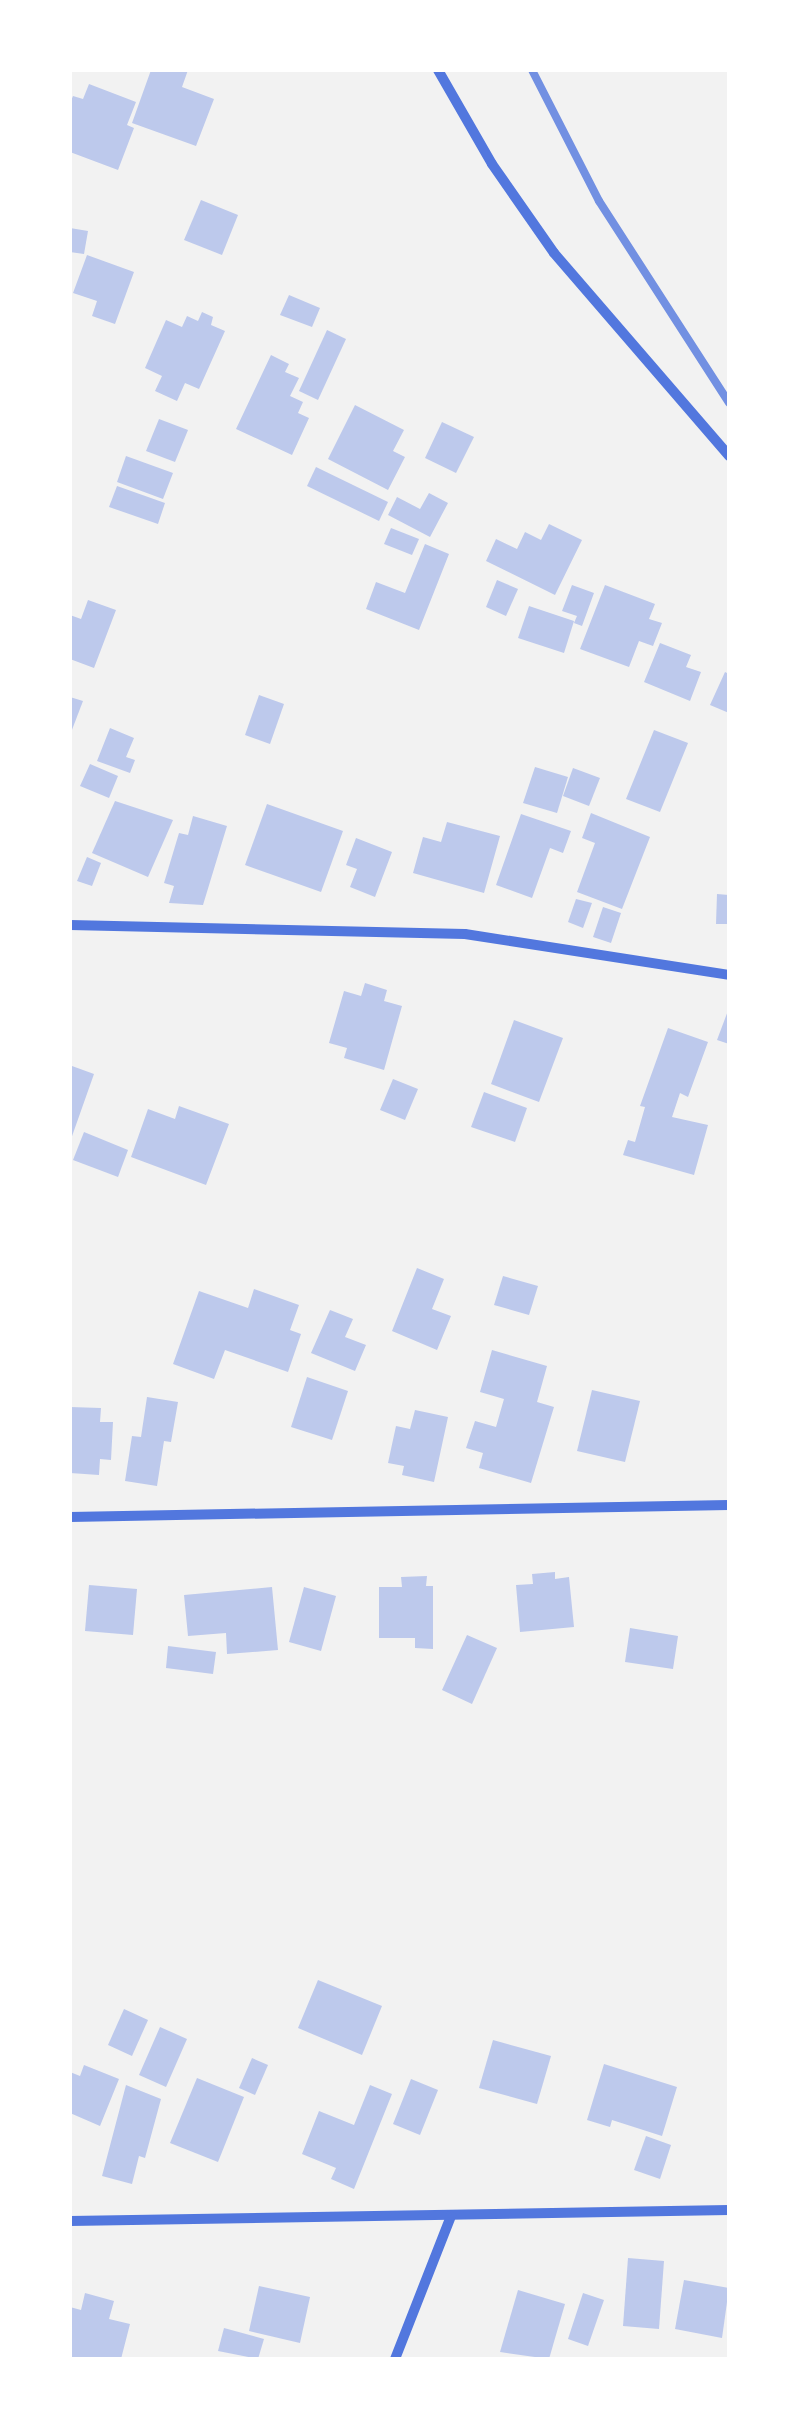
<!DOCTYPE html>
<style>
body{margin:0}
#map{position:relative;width:799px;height:2429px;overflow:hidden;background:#f2f2f2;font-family:Commissioner,sans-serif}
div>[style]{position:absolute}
.building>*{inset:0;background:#bdc9ec}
.minor>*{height:10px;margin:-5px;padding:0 5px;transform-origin:5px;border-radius:5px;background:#5277de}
.rail>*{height:8px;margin:-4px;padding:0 4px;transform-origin:4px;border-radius:4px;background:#7290e2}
span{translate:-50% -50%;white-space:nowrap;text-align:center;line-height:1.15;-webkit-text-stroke:10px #fff;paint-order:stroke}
.frame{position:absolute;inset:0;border:72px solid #fff;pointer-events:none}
</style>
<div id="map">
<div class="building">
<div style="clip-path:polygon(151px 70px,188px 70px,182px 87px,214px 99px,196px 146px,132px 123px)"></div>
<div style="clip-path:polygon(89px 84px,136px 102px,127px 125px,134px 128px,118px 170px,70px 152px,70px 103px,73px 96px,83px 99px)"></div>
<div style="clip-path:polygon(201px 200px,238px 215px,222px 255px,184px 240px)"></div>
<div style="clip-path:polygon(70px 228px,88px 231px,84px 254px,70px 252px)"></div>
<div style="clip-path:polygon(87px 255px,134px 272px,115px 324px,92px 316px,97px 301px,73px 293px)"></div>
<div style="clip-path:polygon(289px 295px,320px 308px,312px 327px,280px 315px)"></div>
<div style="clip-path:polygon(202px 312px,213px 317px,211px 325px,225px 331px,199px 389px,185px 383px,177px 401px,155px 391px,162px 376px,145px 368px,166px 320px,182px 327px,187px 316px,198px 321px)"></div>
<div style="clip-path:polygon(327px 330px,346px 339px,318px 400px,299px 391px)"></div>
<div style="clip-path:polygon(271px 355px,289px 364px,285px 372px,299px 378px,290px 396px,303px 402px,298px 413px,309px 418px,292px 455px,236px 429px)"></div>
<div style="clip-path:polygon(355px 405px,404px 430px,393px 451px,405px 457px,388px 490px,328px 459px)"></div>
<div style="clip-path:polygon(159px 419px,188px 430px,175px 462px,146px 451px)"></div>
<div style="clip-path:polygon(442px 422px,474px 437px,456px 473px,425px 458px)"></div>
<div style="clip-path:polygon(126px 456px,173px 473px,163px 499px,117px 482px)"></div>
<div style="clip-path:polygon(316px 467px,388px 502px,379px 521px,307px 486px)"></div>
<div style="clip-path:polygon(117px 486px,165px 503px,158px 524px,109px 507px)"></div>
<div style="clip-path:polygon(429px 493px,448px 503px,430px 537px,388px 515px,397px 497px,420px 509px)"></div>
<div style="clip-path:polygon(549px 524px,582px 540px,555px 595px,486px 561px,496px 539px,517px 549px,525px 532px,541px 540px)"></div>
<div style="clip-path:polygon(391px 528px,419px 539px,412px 555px,384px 544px)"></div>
<div style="clip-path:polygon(425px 544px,449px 554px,419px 630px,366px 609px,376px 582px,405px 593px)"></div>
<div style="clip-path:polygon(497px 580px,518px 589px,506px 616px,486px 607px)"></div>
<div style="clip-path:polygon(572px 585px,594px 593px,582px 626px,574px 623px,577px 616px,562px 611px)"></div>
<div style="clip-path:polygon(605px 585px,655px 604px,649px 619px,662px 623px,653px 646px,639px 641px,629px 667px,580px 649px)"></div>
<div style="clip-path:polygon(88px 600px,116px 610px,94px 668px,70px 659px,70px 615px,81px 619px)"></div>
<div style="clip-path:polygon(529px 606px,574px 621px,564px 653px,518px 638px)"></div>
<div style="clip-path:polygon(660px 643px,691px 655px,686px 667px,701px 672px,690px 701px,644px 682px)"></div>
<div style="clip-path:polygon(725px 672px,729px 674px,729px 713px,710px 705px)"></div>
<div style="clip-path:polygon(259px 695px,284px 704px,270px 744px,245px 735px)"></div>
<div style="clip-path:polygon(70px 697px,83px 701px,70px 735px)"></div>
<div style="clip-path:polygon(110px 728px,134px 738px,126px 757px,135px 760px,130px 773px,97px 761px)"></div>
<div style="clip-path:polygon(654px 730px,688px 743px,660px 812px,626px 799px)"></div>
<div style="clip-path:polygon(90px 764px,118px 776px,109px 798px,80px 786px)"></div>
<div style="clip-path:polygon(535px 767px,568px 777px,557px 813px,523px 803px)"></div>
<div style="clip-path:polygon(573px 768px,600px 778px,589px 806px,563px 796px)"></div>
<div style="clip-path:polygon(115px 801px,173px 820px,148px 877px,92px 853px)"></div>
<div style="clip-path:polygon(267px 804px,343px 831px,321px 892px,245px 865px)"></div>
<div style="clip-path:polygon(591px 813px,650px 837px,622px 909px,577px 892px,595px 843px,582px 838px)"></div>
<div style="clip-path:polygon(521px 814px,571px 831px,563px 853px,550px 848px,532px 898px,496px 885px)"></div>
<div style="clip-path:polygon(193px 816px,227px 826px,203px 905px,169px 903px,174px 886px,164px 883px,179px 833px,188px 835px)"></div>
<div style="clip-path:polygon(447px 822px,500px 836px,484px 893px,413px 873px,423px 837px,441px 842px)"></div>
<div style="clip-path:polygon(356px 838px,392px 852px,375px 897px,350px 887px,357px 869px,346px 865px)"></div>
<div style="clip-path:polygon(87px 857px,101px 863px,92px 886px,77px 881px)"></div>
<div style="clip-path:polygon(717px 894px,729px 895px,729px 924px,716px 924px)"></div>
<div style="clip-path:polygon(576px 899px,592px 903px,583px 928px,568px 922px)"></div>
<div style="clip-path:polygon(603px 907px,621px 913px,611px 943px,593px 937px)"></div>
<div style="clip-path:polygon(365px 983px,387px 990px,384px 1001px,402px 1006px,384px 1070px,344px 1058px,347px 1048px,329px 1043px,344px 991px,361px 996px)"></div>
<div style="clip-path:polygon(729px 1008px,729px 1044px,717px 1040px)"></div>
<div style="clip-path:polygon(514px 1020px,563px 1038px,539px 1102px,491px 1084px)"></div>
<div style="clip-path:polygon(668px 1028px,708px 1042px,688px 1097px,680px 1093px,672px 1117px,708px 1125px,694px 1175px,623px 1155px,628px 1140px,635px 1142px,645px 1107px,640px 1106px)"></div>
<div style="clip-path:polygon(72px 1066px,94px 1074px,71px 1139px,70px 1071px)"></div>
<div style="clip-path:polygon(393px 1079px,418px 1089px,405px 1120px,380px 1110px)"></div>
<div style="clip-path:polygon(484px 1092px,527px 1108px,515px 1142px,471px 1127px)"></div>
<div style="clip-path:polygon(179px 1106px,229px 1124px,206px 1185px,131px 1157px,148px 1109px,175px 1119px)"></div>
<div style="clip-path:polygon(84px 1132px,128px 1150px,118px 1177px,73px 1160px)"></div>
<div style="clip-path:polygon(417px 1268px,444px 1279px,432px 1309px,451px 1316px,437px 1350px,392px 1331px)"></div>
<div style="clip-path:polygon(503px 1276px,538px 1286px,529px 1315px,494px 1305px)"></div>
<div style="clip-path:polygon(254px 1289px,299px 1305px,290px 1330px,301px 1334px,288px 1372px,225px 1350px,214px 1379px,173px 1364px,199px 1291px,248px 1308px)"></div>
<div style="clip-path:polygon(330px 1310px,353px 1319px,345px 1337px,366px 1345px,355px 1371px,311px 1353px)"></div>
<div style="clip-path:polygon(492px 1350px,547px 1366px,537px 1402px,554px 1407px,531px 1483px,479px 1468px,483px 1453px,466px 1448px,475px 1421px,496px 1427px,504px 1399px,480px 1392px)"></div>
<div style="clip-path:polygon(307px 1377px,348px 1391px,332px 1440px,291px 1427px)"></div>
<div style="clip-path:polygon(592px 1390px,640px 1401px,625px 1462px,577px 1451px)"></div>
<div style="clip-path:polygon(147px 1397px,178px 1402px,171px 1442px,164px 1441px,157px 1486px,125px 1481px,132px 1436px,141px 1437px)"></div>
<div style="clip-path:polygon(70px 1407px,101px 1408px,100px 1422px,113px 1422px,111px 1460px,100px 1459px,99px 1475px,70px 1473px)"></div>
<div style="clip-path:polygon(415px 1410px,448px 1417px,434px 1482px,402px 1475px,404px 1466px,388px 1463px,396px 1426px,410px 1429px)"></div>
<div style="clip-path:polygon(555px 1572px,555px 1579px,569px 1577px,574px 1627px,520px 1632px,516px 1585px,533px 1584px,532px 1574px)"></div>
<div style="clip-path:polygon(427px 1576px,426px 1586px,433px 1586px,433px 1649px,415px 1648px,415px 1638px,379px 1638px,379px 1587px,402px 1587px,401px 1577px)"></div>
<div style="clip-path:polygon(89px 1585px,137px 1589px,133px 1635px,85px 1631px)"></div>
<div style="clip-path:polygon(272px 1587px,278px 1650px,227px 1654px,226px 1633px,188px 1636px,184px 1595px)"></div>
<div style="clip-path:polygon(304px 1587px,336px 1596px,321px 1651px,289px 1642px)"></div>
<div style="clip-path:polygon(630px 1628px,678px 1636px,673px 1669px,625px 1662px)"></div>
<div style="clip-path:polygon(467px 1635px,497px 1648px,472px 1704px,442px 1690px)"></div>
<div style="clip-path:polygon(168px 1646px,216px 1652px,213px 1674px,166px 1668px)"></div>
<div style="clip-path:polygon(318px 1980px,382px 2006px,362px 2055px,298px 2028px)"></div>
<div style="clip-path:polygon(124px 2009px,148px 2020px,132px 2056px,108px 2045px)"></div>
<div style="clip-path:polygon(160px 2027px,187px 2039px,166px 2087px,139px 2075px)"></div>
<div style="clip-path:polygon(493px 2040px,551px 2056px,537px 2104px,479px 2088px)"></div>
<div style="clip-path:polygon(252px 2058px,268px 2065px,255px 2095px,239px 2088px)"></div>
<div style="clip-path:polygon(604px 2064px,677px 2087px,662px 2136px,612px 2120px,610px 2127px,587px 2120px)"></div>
<div style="clip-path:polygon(84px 2065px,119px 2079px,100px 2126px,70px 2113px,70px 2072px,80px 2076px)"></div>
<div style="clip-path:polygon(197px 2078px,244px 2097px,218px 2162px,170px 2143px)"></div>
<div style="clip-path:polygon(411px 2079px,438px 2090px,420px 2135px,393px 2124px)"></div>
<div style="clip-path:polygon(126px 2085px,161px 2099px,145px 2158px,139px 2156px,132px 2184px,102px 2176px)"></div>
<div style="clip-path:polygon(370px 2085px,392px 2094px,354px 2189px,331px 2179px,336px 2168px,302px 2154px,319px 2111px,354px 2125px)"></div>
<div style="clip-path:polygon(646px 2136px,671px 2145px,660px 2179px,634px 2170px)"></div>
<div style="clip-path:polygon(628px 2258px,664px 2261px,659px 2329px,623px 2326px)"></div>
<div style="clip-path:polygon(684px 2280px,729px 2288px,722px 2338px,675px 2329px)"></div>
<div style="clip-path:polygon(259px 2286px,310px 2297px,300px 2343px,249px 2331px)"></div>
<div style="clip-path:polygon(518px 2290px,565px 2304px,549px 2359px,500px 2352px)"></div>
<div style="clip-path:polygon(85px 2293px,114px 2301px,109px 2319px,130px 2324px,121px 2359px,70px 2359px,70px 2307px,81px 2310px)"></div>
<div style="clip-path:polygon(583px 2293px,604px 2300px,588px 2346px,568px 2339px)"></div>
<div style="clip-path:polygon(224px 2328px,264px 2339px,258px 2359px,218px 2351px)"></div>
</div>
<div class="minor">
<div style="left:438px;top:70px;width:108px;rotate:60.1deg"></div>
<div style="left:492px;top:164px;width:108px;rotate:55.1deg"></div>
<div style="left:554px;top:253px;width:268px;rotate:49.2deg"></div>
<div style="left:70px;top:925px;width:395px;rotate:1.3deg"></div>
<div style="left:465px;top:934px;width:267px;rotate:8.8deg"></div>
<div style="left:70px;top:1517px;width:659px;rotate:-1.04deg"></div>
<div style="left:70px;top:2221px;width:659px;rotate:-0.96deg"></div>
<div style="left:395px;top:2359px;width:154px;rotate:-68.6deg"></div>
</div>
<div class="rail">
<div style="left:532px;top:70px;width:147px;rotate:62.9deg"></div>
<div style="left:599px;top:201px;width:240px;rotate:57.2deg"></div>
</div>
<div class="frame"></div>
</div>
